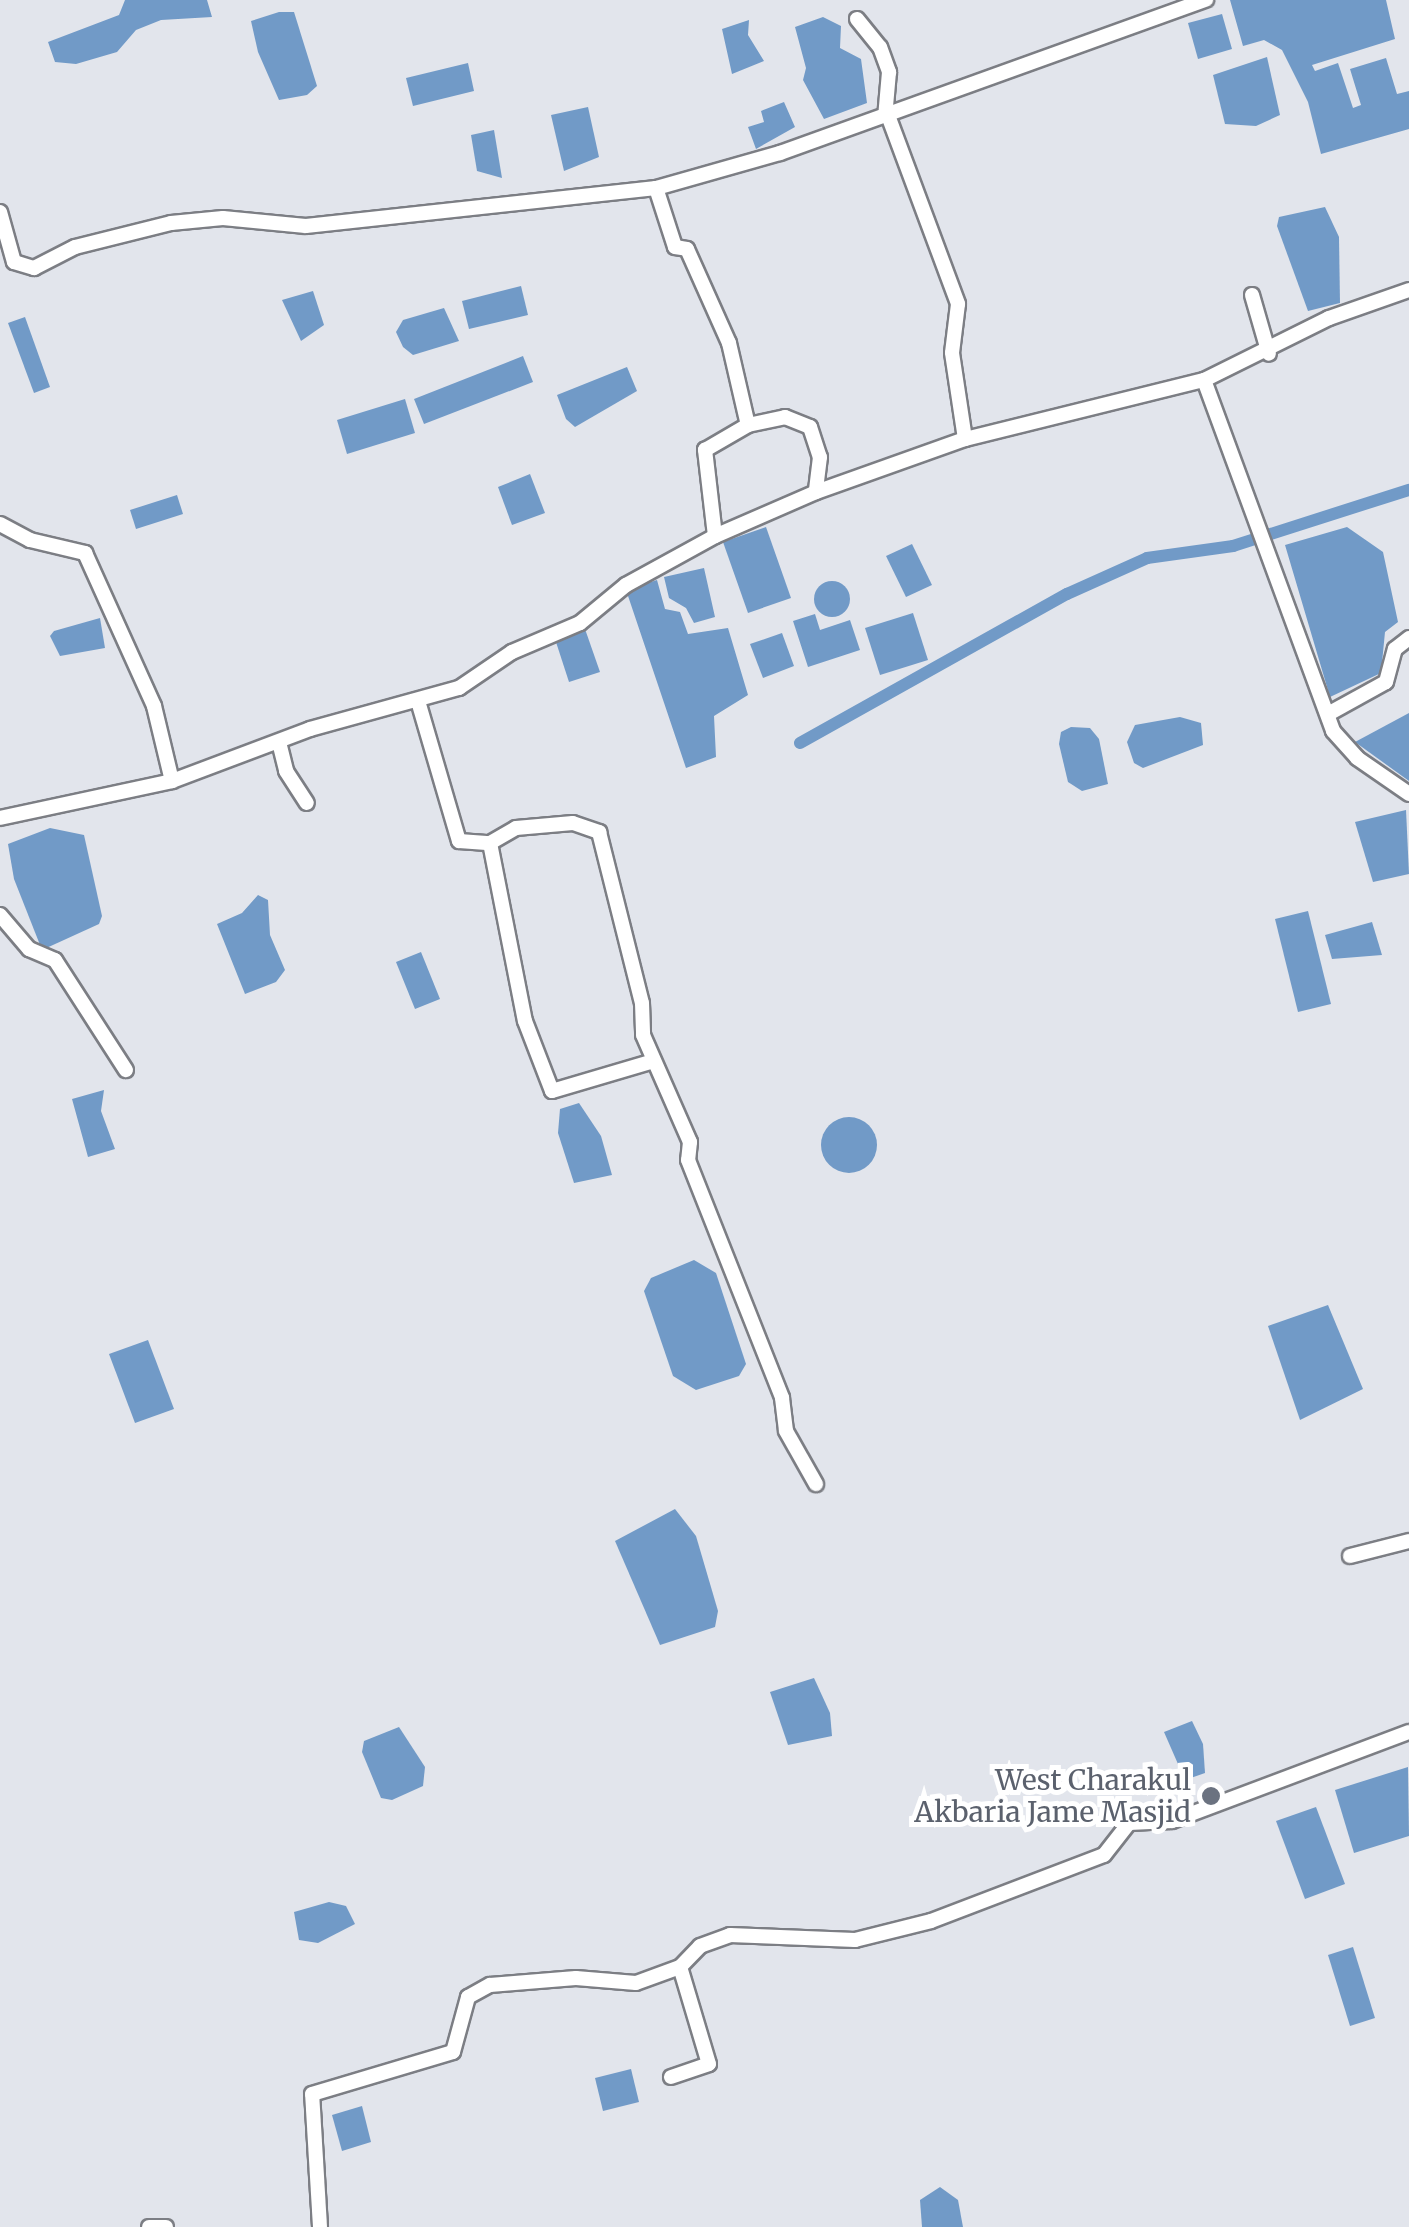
<!DOCTYPE html>
<style>
body{margin:0}
#map{position:relative;width:1409px;height:2227px;overflow:hidden;background:#e2e5ec;font-family:Merriweather,serif}
div>[style]{position:absolute}
.water>*{inset:0;background:#719ac7}
.round{border-radius:50%}
.canal>*{height:12px;margin:-6px;padding:0 6px;transform-origin:6px;border-radius:6px;background:#719ac7}
.roads{filter:drop-shadow(2px 0 #7c7e84) drop-shadow(-2px 0 #7c7e84) drop-shadow(0 2px #7c7e84) drop-shadow(0 -2px #7c7e84)}
.minor>*{height:14px;margin:-7px;padding:0 7px;transform-origin:7px;border-radius:7px;background:#fff}
.dots>*{width:28px;height:28px;translate:-50% -50%;box-sizing:border-box;border:5px solid #fff;border-radius:50%}
span{translate:-50% -50%;white-space:nowrap;text-align:center;line-height:1.15;-webkit-text-stroke:10px #fff;paint-order:stroke}
.worship-label{font-size:28px;color:#5b616d}
.right{translate:-100% -50%;text-align:right}
</style>
<div id="map">
<div class="water">
<div style="clip-path:polygon(125px 0,207px 0,212px 17px,161px 20px,136px 30px,117px 52px,76px 64px,55px 62px,48px 42px,119px 15px)"></div>
<div style="clip-path:polygon(1230px 0,1386px 0,1395px 39px,1312px 65px,1315px 71px,1338px 63px,1353px 108px,1361px 105px,1350px 69px,1386px 58px,1397px 94px,1409px 91px,1409px 129px,1321px 154px,1308px 102px,1282px 50px,1264px 40px,1243px 46px)"></div>
<div style="clip-path:polygon(279px 12px,294px 12px,317px 86px,307px 95px,279px 100px,258px 52px,251px 21px)"></div>
<div style="clip-path:polygon(1222px 14px,1232px 49px,1198px 59px,1188px 23px)"></div>
<div style="clip-path:polygon(823px 17px,841px 26px,840px 48px,861px 59px,867px 103px,824px 119px,803px 80px,806px 68px,795px 27px)"></div>
<div style="clip-path:polygon(749px 20px,748px 35px,764px 61px,732px 74px,722px 29px)"></div>
<div style="clip-path:polygon(1267px 57px,1280px 115px,1256px 126px,1225px 124px,1213px 75px)"></div>
<div style="clip-path:polygon(468px 63px,474px 91px,413px 106px,406px 78px)"></div>
<div style="clip-path:polygon(784px 102px,795px 127px,756px 149px,748px 127px,764px 122px,761px 111px)"></div>
<div style="clip-path:polygon(588px 107px,599px 157px,564px 171px,551px 115px)"></div>
<div style="clip-path:polygon(494px 130px,502px 178px,477px 171px,471px 135px)"></div>
<div style="clip-path:polygon(1325px 207px,1339px 237px,1340px 303px,1308px 311px,1277px 226px,1279px 217px)"></div>
<div style="clip-path:polygon(521px 286px,528px 315px,469px 329px,462px 301px)"></div>
<div style="clip-path:polygon(313px 291px,324px 325px,301px 341px,282px 300px)"></div>
<div style="clip-path:polygon(444px 308px,459px 341px,413px 355px,403px 347px,396px 332px,403px 320px)"></div>
<div style="clip-path:polygon(25px 317px,50px 387px,34px 393px,8px 323px)"></div>
<div style="clip-path:polygon(523px 356px,533px 382px,424px 424px,414px 399px)"></div>
<div style="clip-path:polygon(627px 367px,637px 391px,575px 427px,566px 419px,557px 395px)"></div>
<div style="clip-path:polygon(405px 399px,415px 433px,347px 454px,337px 420px)"></div>
<div style="clip-path:polygon(530px 474px,545px 513px,512px 525px,498px 487px)"></div>
<div style="clip-path:polygon(177px 495px,183px 514px,136px 529px,130px 510px)"></div>
<div style="clip-path:polygon(766px 527px,791px 598px,748px 613px,723px 542px)"></div>
<div style="clip-path:polygon(1347px 527px,1383px 552px,1398px 622px,1385px 632px,1381px 673px,1330px 697px,1285px 545px)"></div>
<div style="clip-path:polygon(912px 544px,932px 585px,906px 597px,886px 556px)"></div>
<div style="clip-path:polygon(704px 568px,715px 617px,694px 623px,686px 608px,669px 598px,664px 577px)"></div>
<div style="clip-path:polygon(657px 580px,665px 609px,680px 612px,688px 634px,728px 628px,748px 695px,714px 716px,716px 757px,686px 768px,626px 590px)"></div>
<div class="round" style="left:814px;top:581px;width:36px;height:36px"></div>
<div style="clip-path:polygon(913px 613px,928px 660px,880px 675px,865px 628px)"></div>
<div style="clip-path:polygon(815px 614px,820px 630px,850px 620px,860px 650px,808px 667px,793px 621px)"></div>
<div style="clip-path:polygon(100px 618px,105px 648px,60px 656px,50px 636px,54px 631px)"></div>
<div style="clip-path:polygon(585px 629px,600px 672px,569px 682px,555px 639px)"></div>
<div style="clip-path:polygon(782px 633px,794px 666px,763px 678px,750px 644px)"></div>
<div style="clip-path:polygon(1409px 713px,1409px 781px,1355px 742px)"></div>
<div style="clip-path:polygon(1180px 717px,1201px 723px,1203px 745px,1143px 768px,1134px 763px,1127px 742px,1135px 725px)"></div>
<div style="clip-path:polygon(1071px 727px,1090px 728px,1099px 739px,1108px 784px,1082px 791px,1068px 782px,1059px 744px,1061px 732px)"></div>
<div style="clip-path:polygon(1406px 810px,1409px 874px,1373px 882px,1355px 822px)"></div>
<div style="clip-path:polygon(50px 828px,84px 835px,102px 916px,99px 924px,42px 950px,14px 879px,8px 844px)"></div>
<div style="clip-path:polygon(258px 895px,268px 900px,270px 935px,285px 970px,276px 982px,245px 994px,217px 924px,242px 913px)"></div>
<div style="clip-path:polygon(1308px 911px,1331px 1004px,1298px 1012px,1275px 919px)"></div>
<div style="clip-path:polygon(1372px 922px,1382px 955px,1332px 959px,1325px 935px)"></div>
<div style="clip-path:polygon(421px 952px,440px 999px,415px 1009px,396px 962px)"></div>
<div style="clip-path:polygon(104px 1090px,101px 1111px,115px 1149px,88px 1157px,72px 1099px)"></div>
<div style="clip-path:polygon(579px 1103px,601px 1136px,612px 1175px,574px 1183px,558px 1133px,560px 1109px)"></div>
<div class="round" style="left:821px;top:1117px;width:56px;height:56px"></div>
<div style="clip-path:polygon(694px 1260px,716px 1273px,746px 1364px,739px 1376px,696px 1390px,673px 1376px,644px 1291px,651px 1278px)"></div>
<div style="clip-path:polygon(1328px 1305px,1363px 1389px,1300px 1420px,1268px 1326px)"></div>
<div style="clip-path:polygon(148px 1340px,174px 1409px,135px 1423px,109px 1354px)"></div>
<div style="clip-path:polygon(675px 1509px,696px 1536px,718px 1611px,715px 1627px,660px 1645px,615px 1541px)"></div>
<div style="clip-path:polygon(814px 1678px,830px 1713px,832px 1736px,788px 1745px,770px 1692px)"></div>
<div style="clip-path:polygon(1192px 1721px,1203px 1744px,1205px 1773px,1185px 1780px,1164px 1732px)"></div>
<div style="clip-path:polygon(399px 1727px,425px 1767px,423px 1786px,392px 1800px,381px 1798px,362px 1752px,364px 1741px)"></div>
<div style="clip-path:polygon(1408px 1767px,1409px 1836px,1354px 1853px,1335px 1790px)"></div>
<div style="clip-path:polygon(1316px 1807px,1345px 1884px,1305px 1899px,1276px 1821px)"></div>
<div style="clip-path:polygon(329px 1902px,346px 1906px,355px 1924px,318px 1943px,299px 1940px,294px 1912px)"></div>
<div style="clip-path:polygon(1353px 1947px,1375px 2018px,1350px 2026px,1328px 1955px)"></div>
<div style="clip-path:polygon(631px 2069px,639px 2102px,603px 2111px,595px 2078px)"></div>
<div style="clip-path:polygon(362px 2106px,371px 2142px,342px 2151px,332px 2115px)"></div>
<div style="clip-path:polygon(940px 2187px,958px 2200px,963px 2227px,922px 2227px,920px 2200px)"></div>
</div>
<div class="canal">
<div style="left:800px;top:743px;width:306px;rotate:-29.2deg"></div>
<div style="left:1067px;top:594px;width:88px;rotate:-24.2deg"></div>
<div style="left:1147px;top:558px;width:87px;rotate:-7.9deg"></div>
<div style="left:1233px;top:546px;width:185px;rotate:-17.7deg"></div>
</div>
<div class="roads">
<div class="minor">
<div style="left:857px;top:19px;width:36px;rotate:51deg"></div>
<div style="left:880px;top:47px;width:27px;rotate:70deg"></div>
<div style="left:889px;top:72px;width:38px;rotate:95deg"></div>
<div style="left:886px;top:110px;width:207px;rotate:69.6deg"></div>
<div style="left:958px;top:304px;width:49px;rotate:97deg"></div>
<div style="left:952px;top:353px;width:87px;rotate:81.4deg"></div>
<div style="left:656px;top:188px;width:62px;rotate:72.1deg"></div>
<div style="left:675px;top:247px;width:12px;rotate:9deg"></div>
<div style="left:687px;top:249px;width:103px;rotate:65.9deg"></div>
<div style="left:729px;top:343px;width:84px;rotate:77deg"></div>
<div style="left:0;top:212px;width:52px;rotate:74.4deg"></div>
<div style="left:14px;top:262px;width:21px;rotate:17deg"></div>
<div style="left:34px;top:268px;width:46px;rotate:-27.1deg"></div>
<div style="left:75px;top:247px;width:99px;rotate:-14deg"></div>
<div style="left:171px;top:223px;width:52px;rotate:-5.5deg"></div>
<div style="left:223px;top:218px;width:83px;rotate:5.5deg"></div>
<div style="left:306px;top:226px;width:352px;rotate:-6.2deg"></div>
<div style="left:656px;top:188px;width:129px;rotate:-15.8deg"></div>
<div style="left:780px;top:153px;width:453px;rotate:-19.8deg"></div>
<div style="left:1409px;top:290px;width:85px;rotate:160.7deg"></div>
<div style="left:1329px;top:318px;width:140px;rotate:153.6deg"></div>
<div style="left:1204px;top:380px;width:374px;rotate:69.8deg"></div>
<div style="left:1333px;top:731px;width:36px;rotate:48deg"></div>
<div style="left:1357px;top:758px;width:63px;rotate:34.7deg"></div>
<div style="left:1252px;top:295px;width:61px;rotate:73.9deg"></div>
<div style="left:0;top:524px;width:34px;rotate:28deg"></div>
<div style="left:30px;top:540px;width:57px;rotate:13.3deg"></div>
<div style="left:85px;top:553px;width:168px;rotate:65.7deg"></div>
<div style="left:154px;top:706px;width:77px;rotate:76.5deg"></div>
<div style="left:715px;top:536px;width:87px;rotate:-96.6deg"></div>
<div style="left:705px;top:450px;width:50px;rotate:-30.2deg"></div>
<div style="left:748px;top:425px;width:38px;rotate:-12deg"></div>
<div style="left:785px;top:417px;width:27px;rotate:22deg"></div>
<div style="left:810px;top:427px;width:32px;rotate:72deg"></div>
<div style="left:820px;top:457px;width:35px;rotate:97deg"></div>
<div style="left:418px;top:701px;width:146px;rotate:73.7deg"></div>
<div style="left:459px;top:841px;width:31px;rotate:4deg"></div>
<div style="left:490px;top:843px;width:181px;rotate:78.9deg"></div>
<div style="left:525px;top:1021px;width:75px;rotate:68.9deg"></div>
<div style="left:552px;top:1091px;width:106px;rotate:-16.4deg"></div>
<div style="left:1328px;top:714px;width:66px;rotate:-28.9deg"></div>
<div style="left:1386px;top:682px;width:34px;rotate:-75deg"></div>
<div style="left:1395px;top:649px;width:18px;rotate:-38deg"></div>
<div style="left:279px;top:742px;width:30px;rotate:76deg"></div>
<div style="left:286px;top:771px;width:38px;rotate:57deg"></div>
<div style="left:0;top:818px;width:176px;rotate:-12.1deg"></div>
<div style="left:172px;top:781px;width:147px;rotate:-20.6deg"></div>
<div style="left:310px;top:729px;width:155px;rotate:-15.4deg"></div>
<div style="left:459px;top:688px;width:64px;rotate:-34.2deg"></div>
<div style="left:512px;top:652px;width:74px;rotate:-23.1deg"></div>
<div style="left:580px;top:623px;width:60px;rotate:-39.6deg"></div>
<div style="left:626px;top:585px;width:102px;rotate:-28.8deg"></div>
<div style="left:715px;top:536px;width:110px;rotate:-23.5deg"></div>
<div style="left:816px;top:492px;width:158px;rotate:-19.6deg"></div>
<div style="left:965px;top:439px;width:246px;rotate:-13.9deg"></div>
<div style="left:490px;top:843px;width:30px;rotate:-30deg"></div>
<div style="left:516px;top:828px;width:57px;rotate:-5deg"></div>
<div style="left:573px;top:823px;width:28px;rotate:19deg"></div>
<div style="left:599px;top:832px;width:176px;rotate:75.9deg"></div>
<div style="left:642px;top:1003px;width:32px;rotate:88deg"></div>
<div style="left:643px;top:1035px;width:117px;rotate:66.3deg"></div>
<div style="left:690px;top:1142px;width:18px;rotate:96deg"></div>
<div style="left:688px;top:1160px;width:256px;rotate:68.4deg"></div>
<div style="left:782px;top:1398px;width:33px;rotate:83deg"></div>
<div style="left:786px;top:1431px;width:61px;rotate:60.5deg"></div>
<div style="left:0;top:915px;width:45px;rotate:49.5deg"></div>
<div style="left:29px;top:949px;width:28px;rotate:23deg"></div>
<div style="left:55px;top:960px;width:131px;rotate:57.2deg"></div>
<div style="left:1350px;top:1556px;width:61px;rotate:-14.3deg"></div>
<div style="left:671px;top:2077px;width:40px;rotate:-18.9deg"></div>
<div style="left:709px;top:2064px;width:101px;rotate:-106.6deg"></div>
<div style="left:149px;top:2227px;width:17px"></div>
<div style="left:320px;top:2227px;width:133px;rotate:-93.4deg"></div>
<div style="left:312px;top:2094px;width:147px;rotate:-16.6deg"></div>
<div style="left:453px;top:2052px;width:57px;rotate:-74.7deg"></div>
<div style="left:468px;top:1997px;width:25px;rotate:-29deg"></div>
<div style="left:490px;top:1985px;width:86px;rotate:-4.7deg"></div>
<div style="left:576px;top:1978px;width:60px;rotate:4.8deg"></div>
<div style="left:636px;top:1983px;width:47px;rotate:-20deg"></div>
<div style="left:680px;top:1967px;width:29px;rotate:-46deg"></div>
<div style="left:700px;top:1946px;width:32px;rotate:-20deg"></div>
<div style="left:730px;top:1935px;width:125px;rotate:2.3deg"></div>
<div style="left:855px;top:1940px;width:78px;rotate:-14deg"></div>
<div style="left:931px;top:1921px;width:185px;rotate:-20.9deg"></div>
<div style="left:1104px;top:1855px;width:41px;rotate:-52deg"></div>
<div style="left:1129px;top:1823px;width:43px;rotate:-2.7deg"></div>
<div style="left:1172px;top:1821px;width:253px;rotate:-20.6deg"></div>
</div>
</div>
<div class="dots">
<div style="left:1211px;top:1796px;background:#6b7280"></div>
</div>
<div class="worship-label">
<span class="right" style="left:1191px;top:1796px">West Charakul<br>Akbaria Jame Masjid</span>
</div>
</div>
